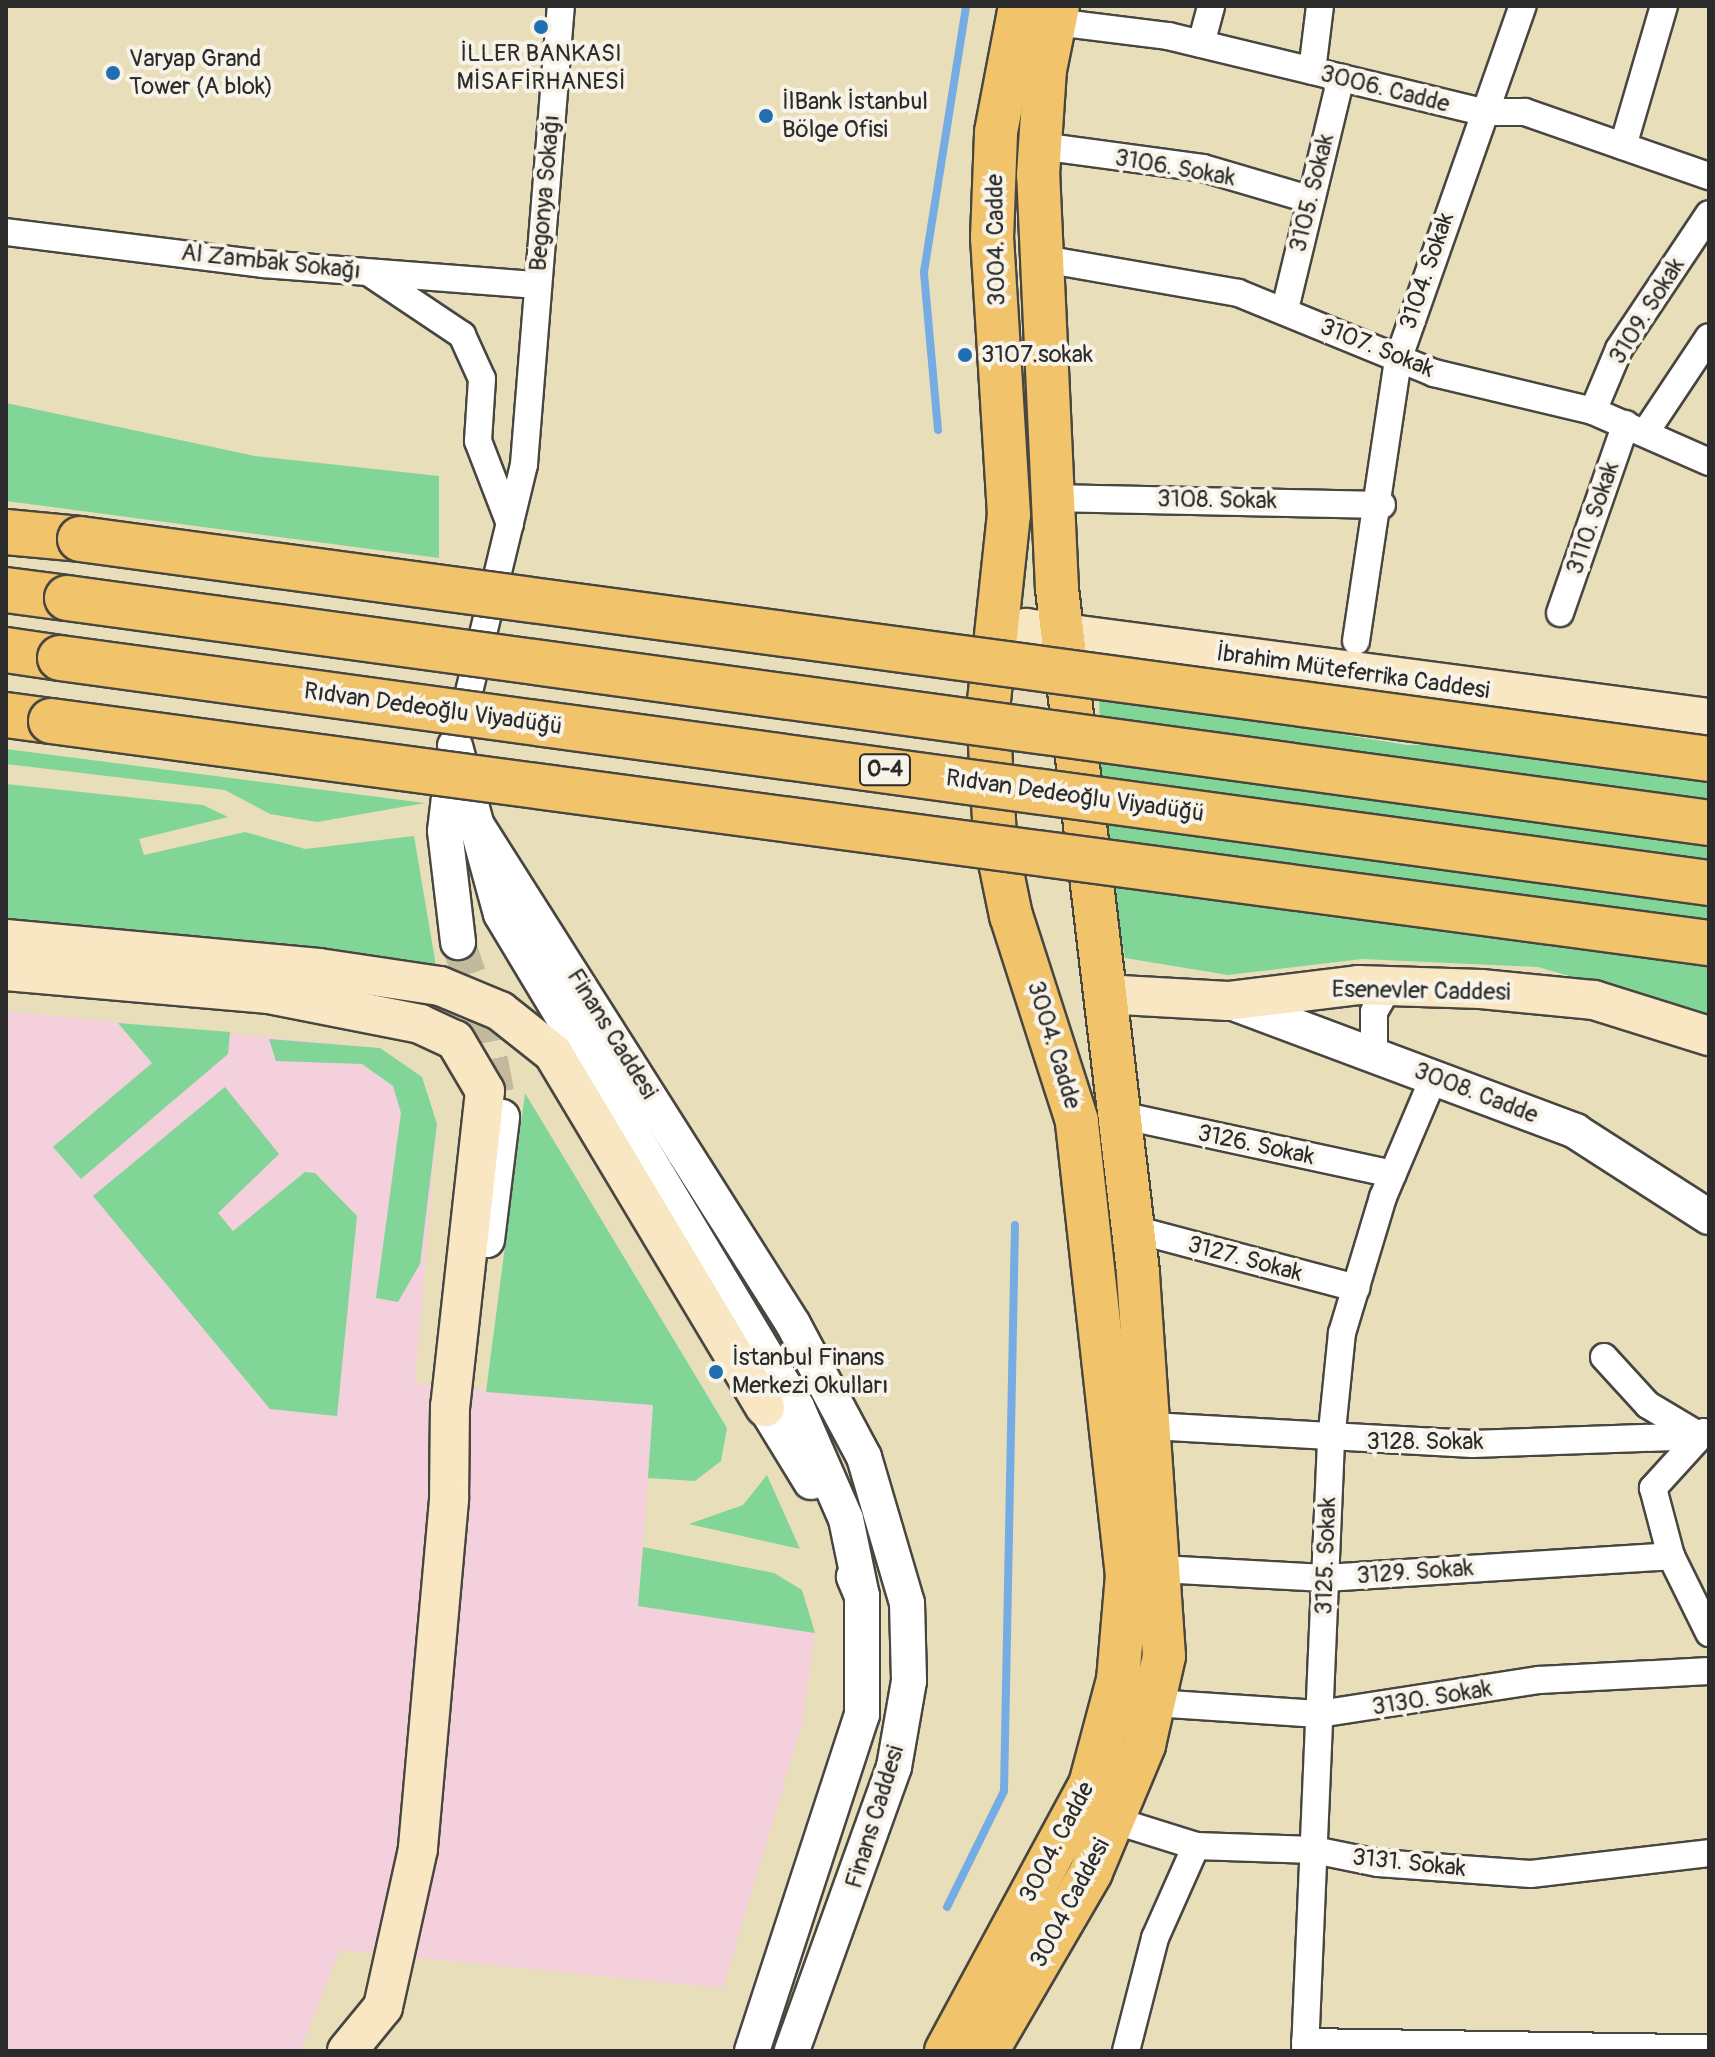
<!DOCTYPE html>
<meta charset="utf-8">
<style>
body{margin:0}
#map{position:relative;width:1715px;height:2057px;overflow:hidden;background:#e9deba;font-family:Pangolin,sans-serif}
div>[style]{position:absolute}
.built>*{inset:0;background:#f4cfdc}
.green>*{inset:0;background:#81d597}
.stream>*{height:8px;margin:-4px;padding:0 4px;transform-origin:4px;border-radius:4px;background:#74ace3}
.tertiary-tunnel>*{height:34px;margin-top:-17px;transform-origin:0;background:repeating-linear-gradient(90deg,#c3ba9d 0 34px,transparent 0 51px)}
.roads{filter:drop-shadow(2px 0 #484640) drop-shadow(-2px 0 #484640) drop-shadow(0 2px #484640) drop-shadow(0 -2px #484640)}
.minor>*{height:26px;margin:-13px;padding:0 13px;transform-origin:13px;border-radius:13px;background:#fff}
.tertiary>*{height:34px;margin:-17px;padding:0 17px;transform-origin:17px;border-radius:17px;background:#fff}
.secondary>*{height:38px;margin:-19px;padding:0 19px;transform-origin:19px;border-radius:19px;background:#f9e7c3}
.primary>*{height:42px;margin:-21px;padding:0 21px;transform-origin:21px;border-radius:21px;background:#f1c36a}
.trunk>*{height:44px;margin:-22px;padding:0 22px;transform-origin:22px;border-radius:22px;background:#f1c36a}
.bridges{filter:drop-shadow(2px 0 #484640) drop-shadow(-2px 0 #484640) drop-shadow(0 2px #484640) drop-shadow(0 -2px #484640)}
.trunk-bridge>*{height:44px;margin:-22px;padding:0 22px;transform-origin:22px;border-radius:22px;background:#f1c36a}
.dots>*{width:22px;height:22px;translate:-50% -50%;box-sizing:border-box;border:4px solid #f7f3e8;border-radius:50%}
span{translate:-50% -50%;white-space:nowrap;text-align:center;line-height:1.15;-webkit-text-stroke:8px #f7f3e8;paint-order:stroke}
.shield-label span{padding:2px 6px;background:#f7f3e8;border:2px solid;border-radius:6px;-webkit-text-stroke-width:0}
.shield-label{font-size:22px;color:#2b2b2b;font-weight:700}
.poi-label{font-size:24px;color:#2b2b2b}
.left{translate:0 -50%;text-align:left}
.street-label{font-size:24px;color:#2b2b2b}
.frame{position:absolute;inset:0;border:8px solid #2b2b2b;pointer-events:none}
</style>
<div id="map">
<div class="built">
<div style="clip-path:polygon(6px 1011px,380px 1048px,422px 1077px,437px 1124px,415px 1384px,654px 1405px,638px 1606px,815px 1633px,802px 1724px,723px 1988px,340px 1950px,300px 2051px,6px 2051px)"></div>
</div>
<div class="green">
<div style="clip-path:polygon(6px 403px,255px 456px,439px 476px,439px 558px,6px 501px)"></div>
<div style="clip-path:polygon(1099px 695px,1407px 745px,1709px 743px,1709px 1016px,1538px 967px,1362px 959px,1228px 975px,1125px 958px,1102px 821px)"></div>
<div style="clip-path:polygon(6px 749px,425px 803px,317px 822px,270px 814px,225px 790px,6px 764px)"></div>
<div style="clip-path:polygon(6px 784px,203px 805px,228px 817px,139px 839px,144px 855px,245px 832px,305px 849px,414px 836px,437px 972px,6px 926px)"></div>
<div style="clip-path:polygon(118px 1023px,230px 1032px,228px 1054px,81px 1179px,53px 1147px,152px 1063px)"></div>
<div style="clip-path:polygon(269px 1039px,380px 1048px,422px 1077px,437px 1124px,420px 1264px,398px 1302px,376px 1298px,401px 1113px,393px 1086px,362px 1064px,276px 1061px)"></div>
<div style="clip-path:polygon(225px 1087px,279px 1154px,218px 1213px,233px 1231px,305px 1172px,315px 1173px,357px 1216px,337px 1416px,270px 1409px,93px 1196px)"></div>
<div style="clip-path:polygon(525px 1093px,727px 1428px,721px 1461px,695px 1481px,648px 1478px,653px 1405px,486px 1392px)"></div>
<div style="clip-path:polygon(767px 1475px,800px 1549px,689px 1524px,743px 1505px)"></div>
<div style="clip-path:polygon(643px 1547px,774px 1573px,802px 1590px,815px 1633px,638px 1606px)"></div>
</div>
<div class="stream">
<div style="left:938px;top:430px;width:159px;rotate:-95.1deg"></div>
<div style="left:924px;top:272px;width:269px;rotate:-81deg"></div>
<div style="left:947px;top:1907px;width:129px;rotate:-63.8deg"></div>
<div style="left:1004px;top:1791px;width:566px;rotate:-88.89deg"></div>
</div>
<div class="tertiary-tunnel">
<div style="left:458px;top:942px;width:71px;rotate:71.1deg"></div>
<div style="left:481px;top:1009px;width:105px;rotate:79deg"></div>
</div>
<div class="roads">
<div class="minor">
<div style="left:1055px;top:22px;width:114px;rotate:7.1deg"></div>
<div style="left:1168px;top:36px;width:322px;rotate:13.6deg"></div>
<div style="left:1481px;top:112px;width:44px"></div>
<div style="left:1525px;top:112px;width:195px;rotate:19.2deg"></div>
<div style="left:1201px;top:44px;width:39px;rotate:-75deg"></div>
<div style="left:1312px;top:71px;width:65px;rotate:-83deg"></div>
<div style="left:1040px;top:146px;width:164px;rotate:7.7deg"></div>
<div style="left:1203px;top:168px;width:109px;rotate:16.4deg"></div>
<div style="left:1623px;top:146px;width:146px;rotate:-73.7deg"></div>
<div style="left:6px;top:232px;width:259px;rotate:7.1deg"></div>
<div style="left:263px;top:264px;width:275px;rotate:4.4deg"></div>
<div style="left:1038px;top:258px;width:203px;rotate:9.9deg"></div>
<div style="left:1238px;top:293px;width:212px;rotate:22.2deg"></div>
<div style="left:1434px;top:373px;width:163px;rotate:13.4deg"></div>
<div style="left:1593px;top:411px;width:127px;rotate:23.7deg"></div>
<div style="left:371px;top:274px;width:110px;rotate:33.8deg"></div>
<div style="left:462px;top:335px;width:48px;rotate:65.6deg"></div>
<div style="left:482px;top:379px;width:62px;rotate:93.7deg"></div>
<div style="left:478px;top:441px;width:89px;rotate:68.9deg"></div>
<div style="left:1285px;top:309px;width:238px;rotate:-76.4deg"></div>
<div style="left:1593px;top:411px;width:67px;rotate:-67.2deg"></div>
<div style="left:1619px;top:349px;width:162px;rotate:-56.3deg"></div>
<div style="left:1645px;top:433px;width:115px;rotate:-56.3deg"></div>
<div style="left:1051px;top:498px;width:331px;rotate:1.2deg"></div>
<div style="left:1560px;top:613px;width:200px;rotate:-70.8deg"></div>
<div style="left:1356px;top:641px;width:284px;rotate:-81.5deg"></div>
<div style="left:1398px;top:360px;width:375px;rotate:-70.6deg"></div>
<div style="left:461px;top:725px;width:268px;rotate:-76.4deg"></div>
<div style="left:524px;top:464px;width:459px;rotate:-85.4deg"></div>
<div style="left:1374px;top:1054px;width:42px;rotate:-90deg"></div>
<div style="left:1374px;top:1012px;width:30px;rotate:-60deg"></div>
<div style="left:1120px;top:1115px;width:279px;rotate:12.2deg"></div>
<div style="left:1133px;top:1229px;width:231px;rotate:14.8deg"></div>
<div style="left:1604px;top:1357px;width:65px;rotate:47.5deg"></div>
<div style="left:1648px;top:1405px;width:61px;rotate:30.8deg"></div>
<div style="left:1151px;top:1426px;width:322px;rotate:3.2deg"></div>
<div style="left:1472px;top:1444px;width:228px;rotate:-2deg"></div>
<div style="left:1704px;top:1432px;width:76px;rotate:132.3deg"></div>
<div style="left:1653px;top:1488px;width:70px;rotate:75.2deg"></div>
<div style="left:1671px;top:1556px;width:86px;rotate:63.7deg"></div>
<div style="left:1160px;top:1569px;width:165px;rotate:3.1deg"></div>
<div style="left:1325px;top:1578px;width:347px;rotate:-3.6deg"></div>
<div style="left:1154px;top:1703px;width:165px;rotate:3.8deg"></div>
<div style="left:1319px;top:1714px;width:223px;rotate:-8.8deg"></div>
<div style="left:1539px;top:1680px;width:170px;rotate:-3deg"></div>
<div style="left:1113px;top:1820px;width:87px;rotate:17.4deg"></div>
<div style="left:1196px;top:1846px;width:118px;rotate:1.9deg"></div>
<div style="left:1314px;top:1850px;width:65px;rotate:11.5deg"></div>
<div style="left:1378px;top:1863px;width:153px;rotate:4.1deg"></div>
<div style="left:1531px;top:1874px;width:179px;rotate:-6.7deg"></div>
<div style="left:1305px;top:2042px;width:404px;rotate:0.9deg"></div>
<div style="left:1126px;top:2051px;width:117px;rotate:-75.6deg"></div>
<div style="left:1155px;top:1938px;width:101px;rotate:-66deg"></div>
<div style="left:1305px;top:2051px;width:611px;rotate:-87.56deg"></div>
<div style="left:1331px;top:1441px;width:109px;rotate:-84.2deg"></div>
<div style="left:1342px;top:1333px;width:142px;rotate:-73.2deg"></div>
<div style="left:1383px;top:1197px;width:130px;rotate:-67deg"></div>
</div>
<div class="tertiary">
<div style="left:455px;top:746px;width:174px;rotate:74.7deg"></div>
<div style="left:501px;top:914px;width:575px;rotate:59.02deg"></div>
<div style="left:797px;top:1407px;width:122px;rotate:66.4deg"></div>
<div style="left:846px;top:1519px;width:79px;rotate:78.3deg"></div>
<div style="left:453px;top:763px;width:68px;rotate:96.7deg"></div>
<div style="left:445px;top:831px;width:112px;rotate:83.3deg"></div>
<div style="left:478px;top:827px;width:588px;rotate:57.63deg"></div>
<div style="left:793px;top:1324px;width:151px;rotate:61.9deg"></div>
<div style="left:864px;top:1457px;width:152px;rotate:73.6deg"></div>
<div style="left:907px;top:1603px;width:78px;rotate:88.5deg"></div>
<div style="left:909px;top:1681px;width:87px;rotate:99.9deg"></div>
<div style="left:894px;top:1767px;width:302px;rotate:109.8deg"></div>
<div style="left:1228px;top:1001px;width:371px;rotate:20.5deg"></div>
<div style="left:1575px;top:1131px;width:159px;rotate:32.7deg"></div>
<div style="left:487px;top:1240px;width:124px;rotate:-83deg"></div>
<div style="left:765px;top:1407px;width:88px;rotate:58.5deg"></div>
<div style="left:752px;top:2051px;width:354px;rotate:-71.9deg"></div>
<div style="left:862px;top:1715px;width:119px;rotate:-90deg"></div>
<div style="left:862px;top:1596px;width:21px;rotate:-113deg"></div>
</div>
<div class="secondary">
<div style="left:999px;top:641px;width:30px;rotate:-26deg"></div>
<div style="left:1026px;top:628px;width:689px;rotate:7.51deg"></div>
<div style="left:6px;top:939px;width:314px;rotate:5.3deg"></div>
<div style="left:319px;top:968px;width:122px;rotate:8.5deg"></div>
<div style="left:440px;top:986px;width:65px;rotate:22.6deg"></div>
<div style="left:500px;top:1011px;width:68px;rotate:38.4deg"></div>
<div style="left:553px;top:1053px;width:413px;rotate:59.1deg"></div>
<div style="left:6px;top:971px;width:264px;rotate:5deg"></div>
<div style="left:269px;top:994px;width:154px;rotate:11.2deg"></div>
<div style="left:420px;top:1024px;width:38px;rotate:25deg"></div>
<div style="left:455px;top:1040px;width:59px;rotate:59.5deg"></div>
<div style="left:485px;top:1091px;width:317px;rotate:96.3deg"></div>
<div style="left:450px;top:1406px;width:94px;rotate:90.6deg"></div>
<div style="left:449px;top:1500px;width:350px;rotate:95.1deg"></div>
<div style="left:418px;top:1849px;width:162px;rotate:102.5deg"></div>
<div style="left:383px;top:2007px;width:57px;rotate:129.3deg"></div>
<div style="left:1103px;top:994px;width:125px;rotate:3.2deg"></div>
<div style="left:1228px;top:1001px;width:131px;rotate:-7deg"></div>
<div style="left:1358px;top:985px;width:123px;rotate:1.9deg"></div>
<div style="left:1481px;top:989px;width:114px;rotate:5.6deg"></div>
<div style="left:1594px;top:1000px;width:121px;rotate:17.4deg"></div>
</div>
<div class="primary">
<div style="left:946px;top:2051px;width:302px;rotate:-61.6deg"></div>
<div style="left:1090px;top:1785px;width:109px;rotate:-75.1deg"></div>
<div style="left:1118px;top:1680px;width:104px;rotate:-85.1deg"></div>
<div style="left:1127px;top:1576px;width:458px;rotate:-96.3deg"></div>
<div style="left:1077px;top:1121px;width:215px;rotate:-107.8deg"></div>
<div style="left:1011px;top:916px;width:80px;rotate:-101.6deg"></div>
<div style="left:995px;top:838px;width:128px;rotate:-93.1deg"></div>
<div style="left:988px;top:710px;width:196px;rotate:-83.9deg"></div>
<div style="left:1009px;top:515px;width:278px;rotate:-93.5deg"></div>
<div style="left:992px;top:238px;width:106px;rotate:-87.8deg"></div>
<div style="left:996px;top:132px;width:128px;rotate:-79.2deg"></div>
<div style="left:987px;top:2051px;width:207px;rotate:-59.8deg"></div>
<div style="left:1091px;top:1872px;width:138px;rotate:-67.3deg"></div>
<div style="left:1144px;top:1745px;width:91px;rotate:-77.3deg"></div>
<div style="left:1164px;top:1656px;width:385px;rotate:-93.9deg"></div>
<div style="left:1138px;top:1272px;width:688px;rotate:-96.76deg"></div>
<div style="left:1057px;top:589px;width:414px;rotate:-92.6deg"></div>
<div style="left:1038px;top:175px;width:105px;rotate:-86.2deg"></div>
<div style="left:1045px;top:70px;width:65px;rotate:-78.5deg"></div>
</div>
<div class="trunk">
<div style="left:6px;top:532px;width:74px;rotate:5.4deg"></div>
<div style="left:6px;top:590px;width:62px;rotate:7.5deg"></div>
<div style="left:6px;top:650px;width:55px;rotate:8.4deg"></div>
<div style="left:6px;top:715px;width:45px;rotate:7.6deg"></div>
</div>
</div>
<div class="bridges">
<div class="trunk-bridge">
<div style="left:80px;top:539px;width:1644px;rotate:7.69deg"></div>
<div style="left:67px;top:598px;width:1657px;rotate:7.8deg"></div>
<div style="left:60px;top:658px;width:1664px;rotate:7.77deg"></div>
<div style="left:51px;top:721px;width:1673px;rotate:7.63deg"></div>
</div>
</div>
<div class="dots">
<div style="left:541px;top:27px;background:#1f6fb2"></div>
<div style="left:113px;top:73px;background:#1f6fb2"></div>
<div style="left:766px;top:116px;background:#1f6fb2"></div>
<div style="left:965px;top:355px;background:#1f6fb2"></div>
<div style="left:716px;top:1372px;background:#1f6fb2"></div>
</div>
<div class="shield-label">
<span style="left:885px;top:770px">O-4</span>
</div>
<div class="poi-label">
<span style="left:541px;top:68px">İLLER BANKASI<br>MİSAFİRHANESİ</span>
<span class="left" style="left:129px;top:73px">Varyap Grand<br>Tower (A blok)</span>
<span class="left" style="left:782px;top:116px">İlBank İstanbul<br>Bölge Ofisi</span>
<span class="left" style="left:981px;top:355px">3107.sokak</span>
<span class="left" style="left:732px;top:1372px">İstanbul Finans<br>Merkezi Okulları</span>
</div>
<div class="street-label">
<span style="left:1385px;top:89px;rotate:14deg">3006. Cadde</span>
<span style="left:1175px;top:168px;rotate:10deg">3106. Sokak</span>
<span style="left:545px;top:193px;rotate:-85deg">Begonya Sokağı</span>
<span style="left:1312px;top:193px;rotate:-76deg">3105. Sokak</span>
<span style="left:996px;top:240px;rotate:-91deg">3004. Cadde</span>
<span style="left:271px;top:262px;rotate:6deg">Al Zambak Sokağı</span>
<span style="left:1427px;top:271px;rotate:-71deg">3104. Sokak</span>
<span style="left:1647px;top:311px;rotate:-58deg">3109. Sokak</span>
<span style="left:1377px;top:348px;rotate:22deg">3107. Sokak</span>
<span style="left:1217px;top:500px;rotate:1deg">3108. Sokak</span>
<span style="left:1593px;top:518px;rotate:-71deg">3110. Sokak</span>
<span style="left:1353px;top:672px;rotate:8deg">İbrahim Müteferrika Caddesi</span>
<span style="left:433px;top:709px;rotate:8deg">Rıdvan Dedeoğlu Viyadüğü</span>
<span style="left:1075px;top:796px;rotate:8deg">Rıdvan Dedeoğlu Viyadüğü</span>
<span style="left:1421px;top:991px;rotate:1deg">Esenevler Caddesi</span>
<span style="left:612px;top:1034px;rotate:58deg">Finans Caddesi</span>
<span style="left:1054px;top:1045px;rotate:73deg">3004. Cadde</span>
<span style="left:1476px;top:1093px;rotate:21deg">3008. Cadde</span>
<span style="left:1256px;top:1145px;rotate:12deg">3126. Sokak</span>
<span style="left:1245px;top:1259px;rotate:15deg">3127. Sokak</span>
<span style="left:1425px;top:1442px">3128. Sokak</span>
<span style="left:1326px;top:1556px;rotate:-88deg">3125. Sokak</span>
<span style="left:1415px;top:1572px;rotate:-4deg">3129. Sokak</span>
<span style="left:1432px;top:1698px;rotate:-9deg">3130. Sokak</span>
<span style="left:875px;top:1817px;rotate:-73deg">Finans Caddesi</span>
<span style="left:1057px;top:1842px;rotate:-62deg">3004. Cadde</span>
<span style="left:1409px;top:1863px;rotate:6deg">3131. Sokak</span>
<span style="left:1070px;top:1903px;rotate:-62deg">3004 Caddesi</span>
</div>
<div class="frame"></div>
</div>
